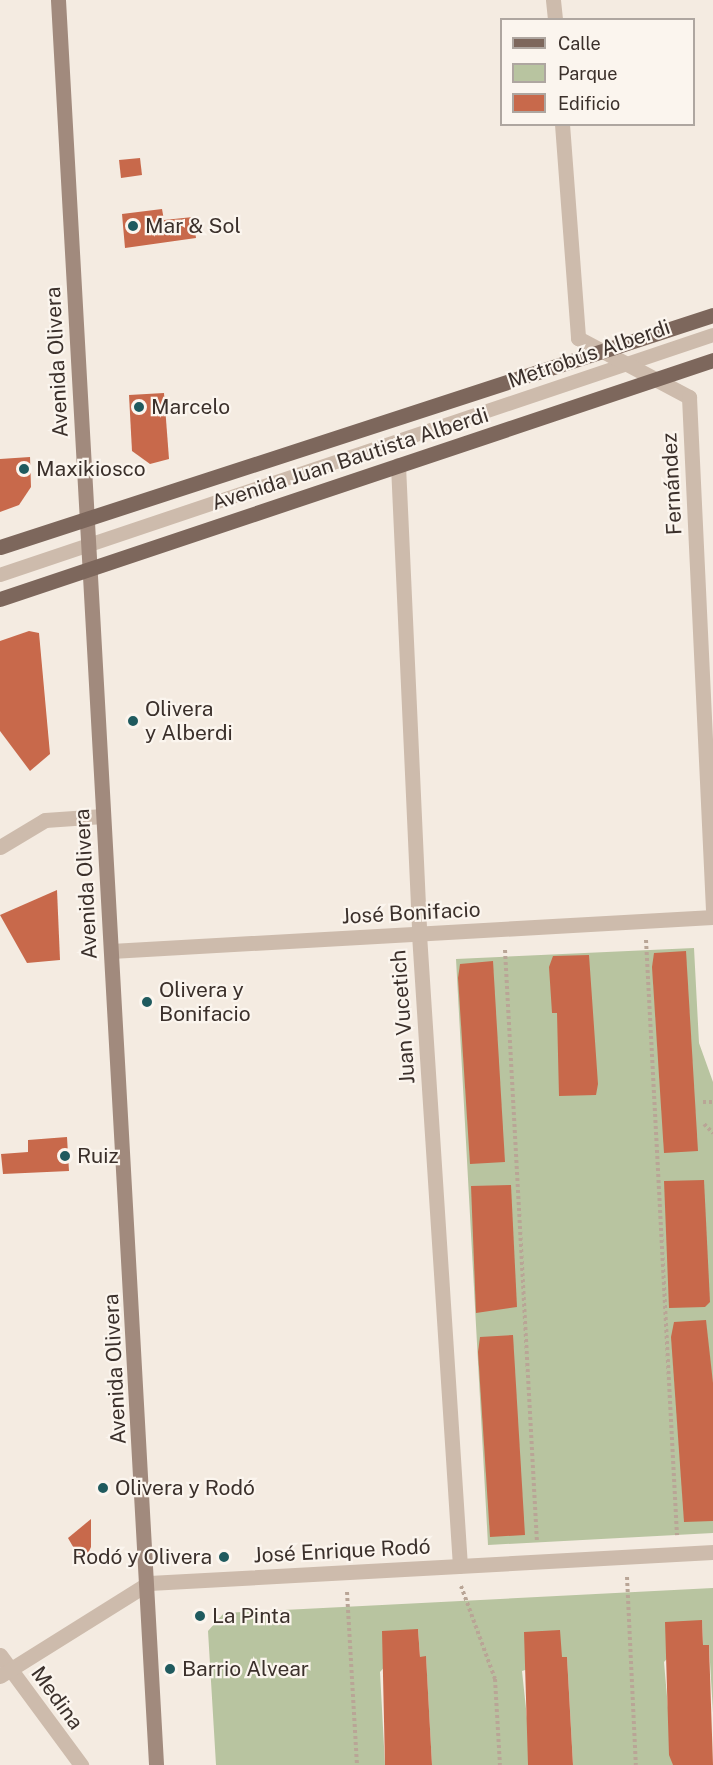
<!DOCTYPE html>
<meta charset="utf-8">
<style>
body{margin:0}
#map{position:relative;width:713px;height:1765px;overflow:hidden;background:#f4ebe1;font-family:"Public Sans",sans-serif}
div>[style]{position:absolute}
.green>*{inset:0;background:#b8c4a0}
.building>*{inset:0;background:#c8694b}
.path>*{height:4px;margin-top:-2px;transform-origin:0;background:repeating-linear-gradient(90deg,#b9a596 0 3px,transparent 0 6px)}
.service>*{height:14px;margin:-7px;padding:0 7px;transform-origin:7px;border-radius:7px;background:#cdbbac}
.minor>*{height:15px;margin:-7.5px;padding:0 7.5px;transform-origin:7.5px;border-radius:7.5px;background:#cdbbac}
.secondary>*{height:15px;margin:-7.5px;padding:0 7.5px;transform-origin:7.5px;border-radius:7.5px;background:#a18a7d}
.primary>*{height:15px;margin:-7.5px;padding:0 7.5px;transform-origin:7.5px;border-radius:7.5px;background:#7d675c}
.dots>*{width:16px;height:16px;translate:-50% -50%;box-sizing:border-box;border:3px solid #fbf5ee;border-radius:50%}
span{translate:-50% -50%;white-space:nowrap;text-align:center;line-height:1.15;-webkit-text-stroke:4.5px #fbf5ee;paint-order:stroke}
.poi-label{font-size:21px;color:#3b302b}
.left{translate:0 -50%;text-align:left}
.right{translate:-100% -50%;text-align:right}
.street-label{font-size:21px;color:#3b302b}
.legend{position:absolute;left:500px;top:18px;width:195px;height:108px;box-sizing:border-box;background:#fbf5ee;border:2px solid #aea6a0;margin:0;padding:8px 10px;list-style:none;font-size:18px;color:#3b302b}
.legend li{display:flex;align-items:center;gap:12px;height:30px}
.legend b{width:30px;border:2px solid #aea6a0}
</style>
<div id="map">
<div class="green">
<div style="clip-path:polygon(694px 948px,699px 1043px,713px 1082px,713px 1533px,488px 1545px,456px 959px)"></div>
<div style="clip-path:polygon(713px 1588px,713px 1713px,709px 1645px,703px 1645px,702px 1621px,664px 1662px,673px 1765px,573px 1765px,567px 1657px,522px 1671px,532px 1765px,432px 1765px,426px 1657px,420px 1657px,418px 1629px,380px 1672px,385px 1765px,216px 1765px,208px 1631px,224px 1613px)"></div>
</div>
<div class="building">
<div style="clip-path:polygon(140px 158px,142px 175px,121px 178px,119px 160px)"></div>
<div style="clip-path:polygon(162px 209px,164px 220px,193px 217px,196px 238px,125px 248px,122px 214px)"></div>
<div style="clip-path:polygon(164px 393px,169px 459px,150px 464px,132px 451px,129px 395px)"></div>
<div style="clip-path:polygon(30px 457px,31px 487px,19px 505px,0 512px,0 459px)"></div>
<div style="clip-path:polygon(29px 631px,39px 633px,50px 754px,30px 771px,0 731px,0 641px)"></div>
<div style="clip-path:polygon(57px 890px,60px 960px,27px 963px,0 915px)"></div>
<div style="clip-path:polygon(686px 951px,698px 1151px,664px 1153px,652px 967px,654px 953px)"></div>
<div style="clip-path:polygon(589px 955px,598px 1084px,596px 1095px,559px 1096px,557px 1013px,552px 1013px,549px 967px,553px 956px)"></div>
<div style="clip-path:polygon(493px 961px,505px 1162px,470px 1164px,458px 978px,460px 964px)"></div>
<div style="clip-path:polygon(67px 1137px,69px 1171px,3px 1174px,1px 1154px,28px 1152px,28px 1140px)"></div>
<div style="clip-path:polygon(704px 1180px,710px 1302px,705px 1307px,669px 1308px,664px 1181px)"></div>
<div style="clip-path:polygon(511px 1185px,517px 1307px,476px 1313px,471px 1186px)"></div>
<div style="clip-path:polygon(706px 1320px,713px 1383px,713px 1521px,684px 1522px,671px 1337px,674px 1322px)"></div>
<div style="clip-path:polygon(513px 1335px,525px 1535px,490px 1537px,478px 1352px,480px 1337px)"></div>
<div style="clip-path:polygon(91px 1519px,91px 1547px,83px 1564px,68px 1538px)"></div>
<div style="clip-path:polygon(702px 1620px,703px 1645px,709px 1645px,713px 1765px,673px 1765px,669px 1755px,665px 1622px)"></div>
<div style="clip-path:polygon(418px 1629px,420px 1657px,426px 1656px,432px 1765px,385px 1765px,382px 1631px)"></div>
<div style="clip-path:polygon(560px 1630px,562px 1657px,567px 1657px,573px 1765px,528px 1765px,524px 1632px)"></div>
</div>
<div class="path">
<div style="left:646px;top:940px;width:596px;rotate:87.02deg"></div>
<div style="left:505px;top:950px;width:593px;rotate:86.91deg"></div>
<div style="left:703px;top:1102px;width:10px"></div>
<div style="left:704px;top:1124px;width:13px;rotate:45deg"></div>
<div style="left:627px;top:1577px;width:188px;rotate:87.3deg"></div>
<div style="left:461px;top:1586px;width:99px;rotate:69.9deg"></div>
<div style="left:495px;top:1679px;width:86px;rotate:86.7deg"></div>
<div style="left:347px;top:1592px;width:173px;rotate:86.7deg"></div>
</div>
<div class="service">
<div style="left:0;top:575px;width:752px;rotate:-18.6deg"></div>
</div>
<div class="minor">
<div style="left:553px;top:0;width:20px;rotate:84deg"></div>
<div style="left:562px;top:124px;width:215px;rotate:85.7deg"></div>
<div style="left:578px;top:338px;width:126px;rotate:28deg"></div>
<div style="left:689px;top:397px;width:513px;rotate:87.32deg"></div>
<div style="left:398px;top:465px;width:469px;rotate:87.4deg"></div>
<div style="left:419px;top:934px;width:633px;rotate:86.29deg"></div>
<div style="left:0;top:847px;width:52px;rotate:-31deg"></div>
<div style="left:45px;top:820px;width:58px;rotate:-3.9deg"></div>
<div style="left:111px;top:951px;width:603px;rotate:-3.23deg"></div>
<div style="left:0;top:1655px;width:137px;rotate:53.6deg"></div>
<div style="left:0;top:1676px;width:176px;rotate:-32deg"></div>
<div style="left:149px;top:1583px;width:565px;rotate:-3.15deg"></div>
</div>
<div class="secondary">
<div style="left:58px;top:0;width:1768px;rotate:86.82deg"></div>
</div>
<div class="primary">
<div style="left:0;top:547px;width:750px;rotate:-18.02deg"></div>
<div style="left:0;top:599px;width:752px;rotate:-18.53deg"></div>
</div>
<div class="dots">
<div style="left:133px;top:226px;background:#1f5a5e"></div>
<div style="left:139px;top:407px;background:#1f5a5e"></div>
<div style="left:24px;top:469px;background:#1f5a5e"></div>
<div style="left:133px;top:721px;background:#1f5a5e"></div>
<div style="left:147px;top:1002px;background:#1f5a5e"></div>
<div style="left:65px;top:1156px;background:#1f5a5e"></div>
<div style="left:103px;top:1488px;background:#1f5a5e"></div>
<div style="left:224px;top:1557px;background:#1f5a5e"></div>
<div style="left:200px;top:1616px;background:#1f5a5e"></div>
<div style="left:170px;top:1669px;background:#1f5a5e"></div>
</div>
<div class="poi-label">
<span class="left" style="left:145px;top:226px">Mar &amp; Sol</span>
<span class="left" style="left:151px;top:407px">Marcelo</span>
<span class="left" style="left:36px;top:469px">Maxikiosco</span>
<span class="left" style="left:145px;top:721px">Olivera<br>y Alberdi</span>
<span class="left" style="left:159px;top:1002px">Olivera y<br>Bonifacio</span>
<span class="left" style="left:77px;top:1156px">Ruiz</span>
<span class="left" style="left:115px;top:1488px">Olivera y Rodó</span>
<span class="right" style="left:212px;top:1557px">Rodó y Olivera</span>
<span class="left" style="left:212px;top:1616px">La Pinta</span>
<span class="left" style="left:182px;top:1669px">Barrio Alvear</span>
</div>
<div class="street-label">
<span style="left:589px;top:354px;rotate:-19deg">Metrobús Alberdi</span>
<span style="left:57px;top:362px;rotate:-93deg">Avenida Olivera</span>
<span style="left:350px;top:459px;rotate:-18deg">Avenida Juan Bautista Alberdi</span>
<span style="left:672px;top:484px;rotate:-93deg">Fernández</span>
<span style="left:86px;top:884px;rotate:-93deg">Avenida Olivera</span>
<span style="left:411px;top:913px;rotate:-3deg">José Bonifacio</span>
<span style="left:403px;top:1017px;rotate:-94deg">Juan Vucetich</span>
<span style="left:115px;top:1369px;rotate:-93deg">Avenida Olivera</span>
<span style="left:342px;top:1551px;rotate:-3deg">José Enrique Rodó</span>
<span style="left:57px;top:1698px;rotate:54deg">Medina</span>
</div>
<ul class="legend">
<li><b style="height:8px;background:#7d675c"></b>Calle</li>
<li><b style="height:16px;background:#b8c4a0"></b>Parque</li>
<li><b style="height:16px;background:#c8694b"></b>Edificio</li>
</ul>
</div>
